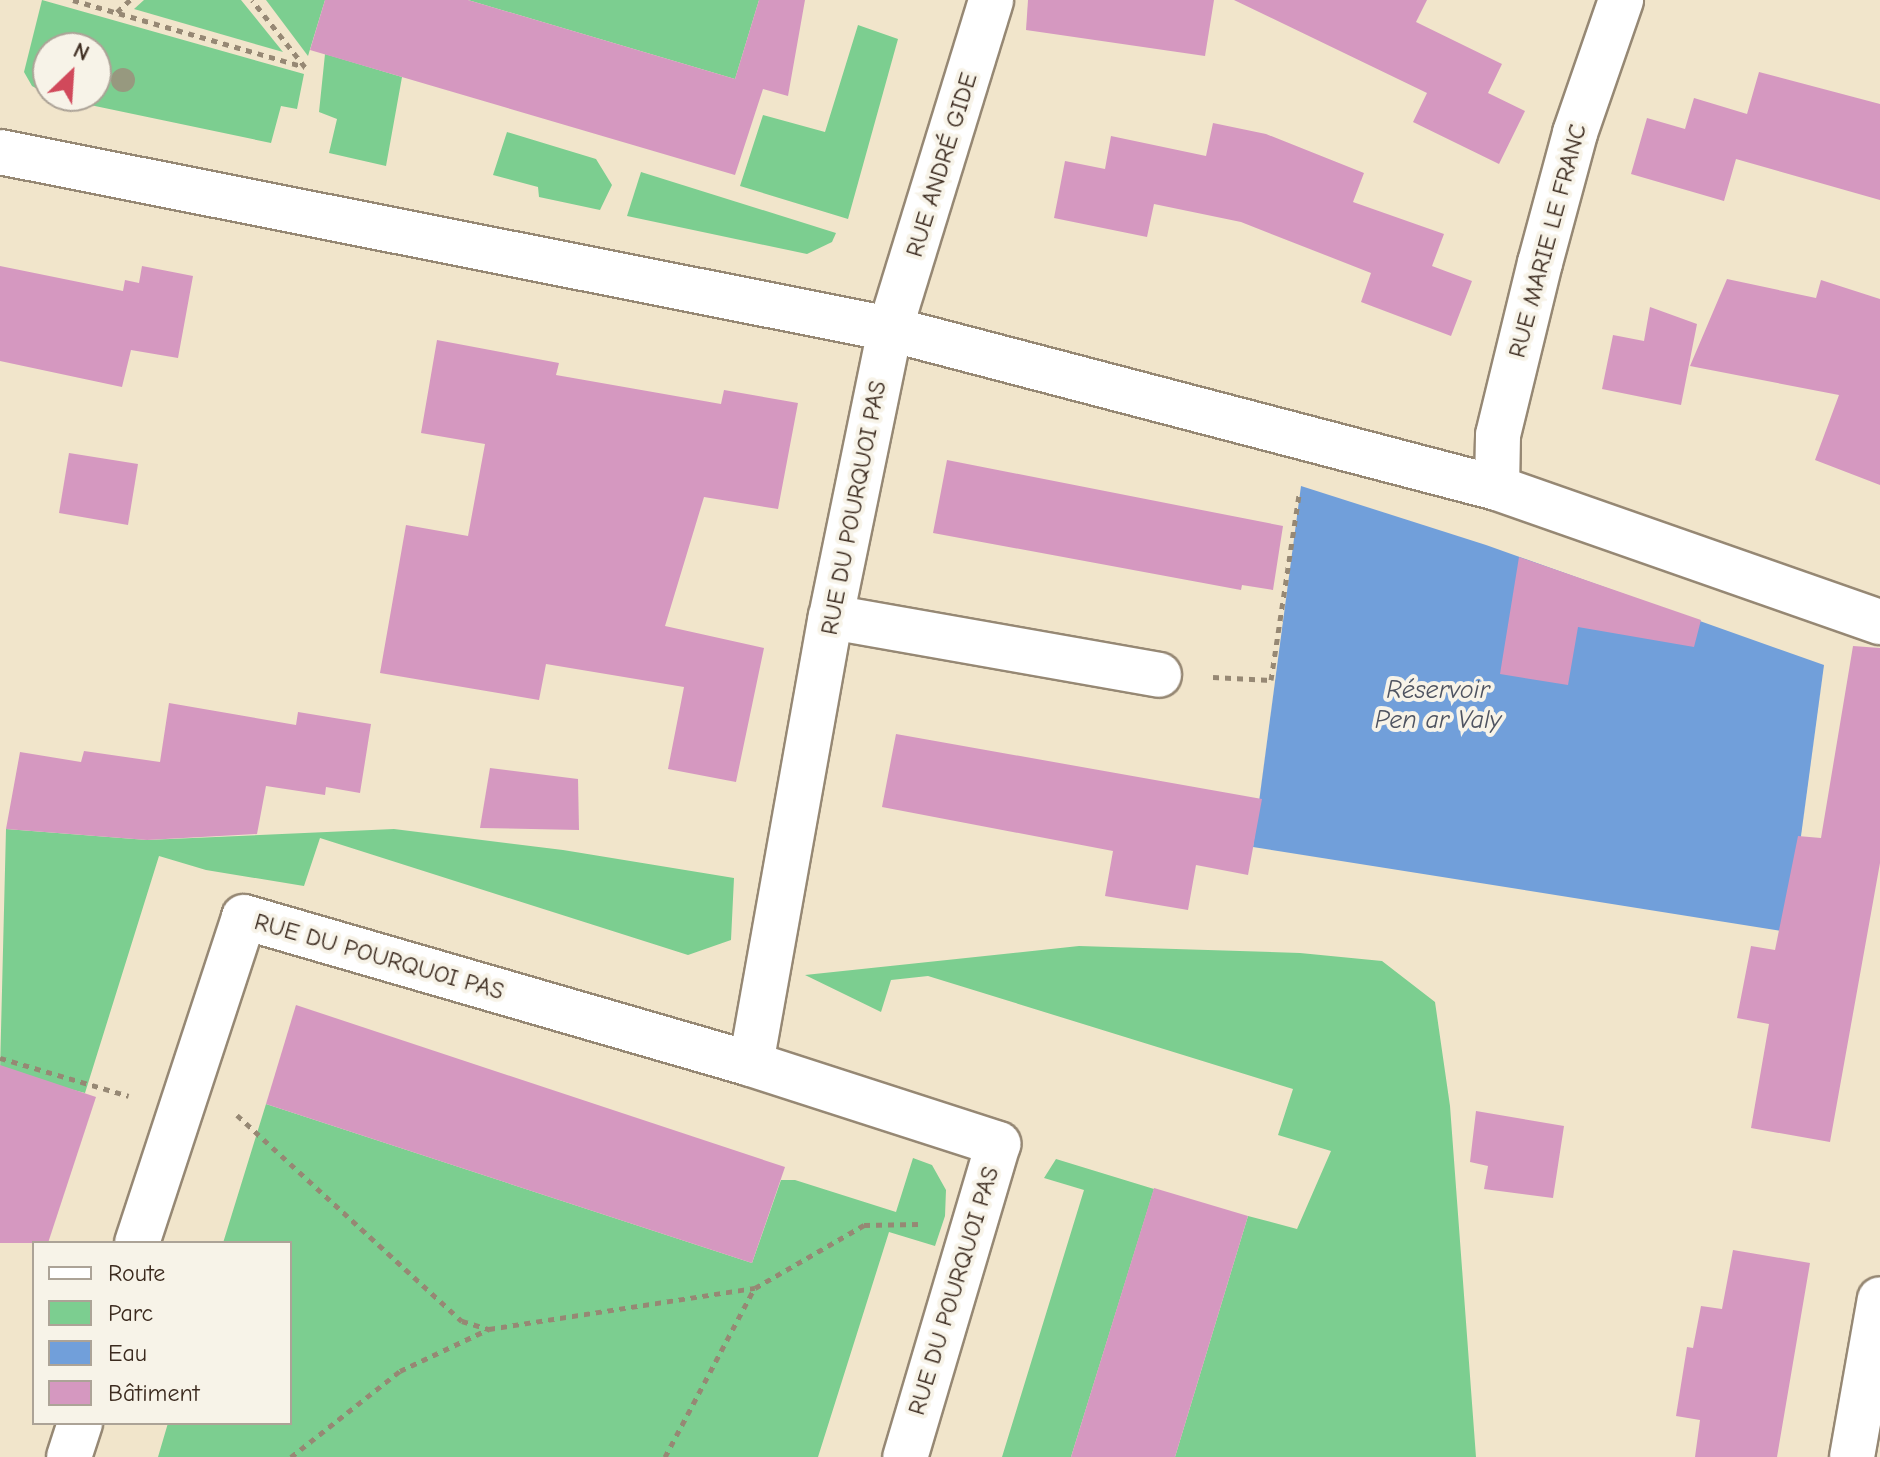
<!DOCTYPE html>
<meta charset="utf-8">
<style>
body{margin:0}
#map{position:relative;width:1880px;height:1457px;overflow:hidden;background:#f1e5cb;font-family:"Comic Neue",sans-serif}
div>[style]{position:absolute}
.green>*{inset:0;background:#7cce90}
.water>*{inset:0;background:#719fda}
.building>*{inset:0;background:#d598c0}
.path>*{height:5px;margin-top:-2.5px;transform-origin:0;background:repeating-linear-gradient(90deg,#968874 0 6px,transparent 0 12px)}
.roads{filter:drop-shadow(2px 0 #968874) drop-shadow(-2px 0 #968874) drop-shadow(0 2px #968874) drop-shadow(0 -2px #968874)}
.minor>*{height:44px;margin:-22px;padding:0 22px;transform-origin:22px;border-radius:22px;background:#fff}
.tertiary>*{height:44px;margin:-22px;padding:0 22px;transform-origin:22px;border-radius:22px;background:#fff}
.trees>*{width:24px;height:24px;margin:-12px;border-radius:50%;background:#97997f}
span{translate:-50% -50%;white-space:nowrap;text-align:center;line-height:1.15;-webkit-text-stroke:8px #f7f3e8;paint-order:stroke}
.street-label{font-size:24px;color:#3b2a1e}
.water-label{font-size:26px;color:#4e5360;font-style:italic}
.legend{position:absolute;left:32px;top:1241px;width:260px;height:184px;box-sizing:border-box;background:#f7f3e8;border:2px solid #aca397;margin:0;padding:10px 14px;list-style:none;font-size:24px;color:#3b2a1e}
.legend li{display:flex;align-items:center;gap:16px;height:40px}
.legend b{width:40px;border:2px solid #aca397}
.north{position:absolute;left:32px;top:32px;width:80px;height:80px;box-sizing:border-box;background:#f7f3e8;border:2px solid #aca397;border-radius:50%;rotate:25deg;font-size:22px;font-weight:700;line-height:32px;text-align:center;color:#3b2a1e}
.north::after{content:'';display:block;margin:auto;width:28px;height:36px;background:#d1495b;clip-path:polygon(50% 0,100% 100%,50% 72%,0 100%)}
</style>
<div id="map">
<div class="green">
<div style="clip-path:polygon(42px 0,304px 74px,297px 109px,281px 106px,271px 143px,52px 97px,96px 96px,96px 48px,48px 48px,48px 95px,32px 86px,24px 72px)"></div>
<div style="clip-path:polygon(144px 0,241px 0,283px 52px,134px 9px)"></div>
<div style="clip-path:polygon(266px 0,325px 0,308px 56px)"></div>
<div style="clip-path:polygon(468px 0,759px 0,735px 79px)"></div>
<div style="clip-path:polygon(858px 25px,898px 39px,848px 219px,740px 186px,763px 115px,825px 132px)"></div>
<div style="clip-path:polygon(325px 54px,402px 77px,386px 166px,329px 153px,337px 119px,319px 112px)"></div>
<div style="clip-path:polygon(507px 132px,596px 159px,612px 185px,600px 210px,539px 197px,538px 187px,493px 175px)"></div>
<div style="clip-path:polygon(641px 172px,836px 233px,832px 242px,807px 254px,627px 216px)"></div>
<div style="clip-path:polygon(6px 829px,147px 840px,394px 829px,563px 850px,734px 878px,731px 940px,688px 955px,320px 838px,304px 886px,206px 870px,159px 856px,85px 1093px,0 1071px)"></div>
<div style="clip-path:polygon(1079px 946px,1300px 953px,1382px 961px,1435px 1002px,1450px 1106px,1476px 1457px,1175px 1457px,1248px 1216px,1297px 1229px,1331px 1151px,1278px 1135px,1293px 1089px,928px 976px,891px 980px,881px 1012px,805px 975px)"></div>
<div style="clip-path:polygon(266px 1104px,752px 1263px,781px 1180px,795px 1180px,896px 1212px,913px 1158px,932px 1165px,946px 1190px,945px 1216px,935px 1246px,889px 1232px,818px 1457px,158px 1457px,168px 1423px,290px 1423px,290px 1243px,223px 1243px)"></div>
<div style="clip-path:polygon(1056px 1159px,1154px 1189px,1071px 1457px,1002px 1457px,1084px 1190px,1044px 1178px)"></div>
</div>
<div class="water">
<div style="clip-path:polygon(1301px 486px,1486px 545px,1824px 665px,1801px 836px,1782px 931px,1253px 847px)"></div>
</div>
<div class="building">
<div style="clip-path:polygon(325px 0,468px 0,735px 79px,759px 0,805px 0,788px 96px,763px 89px,735px 175px,310px 50px)"></div>
<div style="clip-path:polygon(1028px 0,1214px 0,1205px 56px,1026px 30px)"></div>
<div style="clip-path:polygon(1234px 0,1427px 0,1416px 22px,1502px 64px,1488px 93px,1525px 111px,1499px 164px,1413px 122px,1427px 93px)"></div>
<div style="clip-path:polygon(1759px 72px,1880px 104px,1880px 200px,1736px 159px,1724px 201px,1631px 174px,1647px 118px,1685px 129px,1694px 98px,1747px 114px)"></div>
<div style="clip-path:polygon(1213px 123px,1266px 134px,1364px 173px,1353px 202px,1444px 234px,1432px 266px,1472px 281px,1451px 336px,1361px 302px,1371px 273px,1241px 222px,1154px 204px,1147px 237px,1054px 218px,1065px 161px,1105px 169px,1111px 136px,1206px 156px)"></div>
<div style="clip-path:polygon(0 266px,123px 291px,125px 280px,139px 283px,142px 266px,193px 276px,178px 358px,131px 350px,122px 387px,0 361px)"></div>
<div style="clip-path:polygon(1727px 279px,1816px 298px,1821px 280px,1880px 299px,1880px 485px,1815px 460px,1839px 395px,1690px 366px)"></div>
<div style="clip-path:polygon(1650px 307px,1697px 324px,1681px 405px,1602px 389px,1613px 335px,1644px 341px)"></div>
<div style="clip-path:polygon(437px 340px,559px 363px,556px 375px,721px 404px,724px 390px,798px 403px,778px 509px,704px 497px,665px 626px,764px 648px,736px 782px,668px 769px,684px 687px,546px 664px,539px 700px,380px 673px,406px 525px,468px 536px,485px 444px,421px 433px)"></div>
<div style="clip-path:polygon(69px 453px,138px 464px,128px 525px,59px 513px)"></div>
<div style="clip-path:polygon(947px 460px,1283px 526px,1273px 590px,1242px 585px,1241px 590px,933px 533px)"></div>
<div style="clip-path:polygon(1519px 557px,1701px 620px,1694px 647px,1578px 627px,1568px 685px,1500px 674px)"></div>
<div style="clip-path:polygon(1853px 646px,1880px 648px,1880px 863px,1830px 1142px,1751px 1128px,1769px 1024px,1737px 1018px,1751px 946px,1775px 950px,1798px 836px,1821px 838px)"></div>
<div style="clip-path:polygon(169px 703px,296px 725px,298px 712px,371px 724px,360px 793px,326px 787px,325px 795px,266px 786px,257px 834px,147px 840px,6px 829px,20px 752px,81px 762px,84px 751px,160px 762px)"></div>
<div style="clip-path:polygon(896px 734px,1262px 799px,1248px 875px,1196px 865px,1188px 910px,1105px 896px,1113px 851px,882px 807px)"></div>
<div style="clip-path:polygon(490px 768px,578px 779px,579px 830px,480px 828px)"></div>
<div style="clip-path:polygon(296px 1005px,785px 1167px,752px 1263px,266px 1104px)"></div>
<div style="clip-path:polygon(0 1065px,96px 1097px,48px 1243px,0 1243px)"></div>
<div style="clip-path:polygon(1476px 1111px,1564px 1126px,1553px 1198px,1484px 1189px,1488px 1166px,1470px 1162px)"></div>
<div style="clip-path:polygon(1154px 1188px,1248px 1216px,1175px 1457px,1071px 1457px)"></div>
<div style="clip-path:polygon(1733px 1250px,1810px 1263px,1777px 1457px,1695px 1457px,1700px 1420px,1676px 1416px,1687px 1347px,1693px 1348px,1701px 1306px,1722px 1309px)"></div>
</div>
<div class="path">
<div style="left:73px;top:0;width:241px;rotate:16.1deg"></div>
<div style="left:305px;top:67px;width:85px;rotate:-128.3deg"></div>
<div style="left:117px;top:12px;width:18px;rotate:-43deg"></div>
<div style="left:1213px;top:677px;width:58px;rotate:3deg"></div>
<div style="left:1271px;top:680px;width:188px;rotate:-81.4deg"></div>
<div style="left:0;top:1058px;width:134px;rotate:16.4deg"></div>
<div style="left:237px;top:1115px;width:305px;rotate:42.5deg"></div>
<div style="left:462px;top:1321px;width:28px;rotate:17deg"></div>
<div style="left:489px;top:1329px;width:269px;rotate:-8.8deg"></div>
<div style="left:755px;top:1288px;width:126px;rotate:-30deg"></div>
<div style="left:864px;top:1225px;width:54px;rotate:-1.1deg"></div>
<div style="left:291px;top:1457px;width:139px;rotate:-38.3deg"></div>
<div style="left:400px;top:1371px;width:98px;rotate:-25.3deg"></div>
<div style="left:665px;top:1457px;width:190px;rotate:-62.1deg"></div>
</div>
<div class="roads">
<div class="minor">
<div style="left:1497px;top:488px;width:53px;rotate:-88.9deg"></div>
<div style="left:1498px;top:435px;width:177px;rotate:-76.3deg"></div>
<div style="left:1540px;top:263px;width:135px;rotate:-74.9deg"></div>
<div style="left:1575px;top:133px;width:141px;rotate:-70.9deg"></div>
<div style="left:831px;top:617px;width:333px;rotate:10deg"></div>
<div style="left:751px;top:1064px;width:454px;rotate:-79.9deg"></div>
<div style="left:831px;top:617px;width:294px;rotate:-78.4deg"></div>
<div style="left:890px;top:329px;width:344px;rotate:-72.9deg"></div>
<div style="left:137px;top:1243px;width:343px;rotate:-71.8deg"></div>
<div style="left:244px;top:917px;width:528px;rotate:16.17deg"></div>
<div style="left:751px;top:1064px;width:260px;rotate:17.9deg"></div>
<div style="left:998px;top:1144px;width:327px;rotate:106.5deg"></div>
<div style="left:69px;top:1457px;width:36px;rotate:-72deg"></div>
<div style="left:1852px;top:1457px;width:160px;rotate:-80deg"></div>
</div>
<div class="tertiary">
<div style="left:0;top:152px;width:907px;rotate:11.25deg"></div>
<div style="left:890px;top:329px;width:627px;rotate:14.68deg"></div>
<div style="left:1497px;top:488px;width:406px;rotate:19.3deg"></div>
</div>
</div>
<div class="trees">
<div style="left:123px;top:80px"></div>
</div>
<div class="street-label">
<span style="left:942px;top:165px;rotate:-73deg">RUE ANDRÉ GIDE</span>
<span style="left:1548px;top:241px;rotate:-75deg">RUE MARIE LE FRANC</span>
<span style="left:854px;top:508px;rotate:-79deg">RUE DU POURQUOI PAS</span>
<span style="left:379px;top:957px;rotate:16deg">RUE DU POURQUOI PAS</span>
<span style="left:954px;top:1291px;rotate:-73deg">RUE DU POURQUOI PAS</span>
</div>
<div class="water-label">
<span style="left:1438px;top:706px">Réservoir<br>Pen ar Valy</span>
</div>
<ul class="legend">
<li><b style="height:10px;background:#fff"></b>Route</li>
<li><b style="height:22px;background:#7cce90"></b>Parc</li>
<li><b style="height:22px;background:#719fda"></b>Eau</li>
<li><b style="height:22px;background:#d598c0"></b>Bâtiment</li>
</ul>
<div class="north">N</div>
</div>
